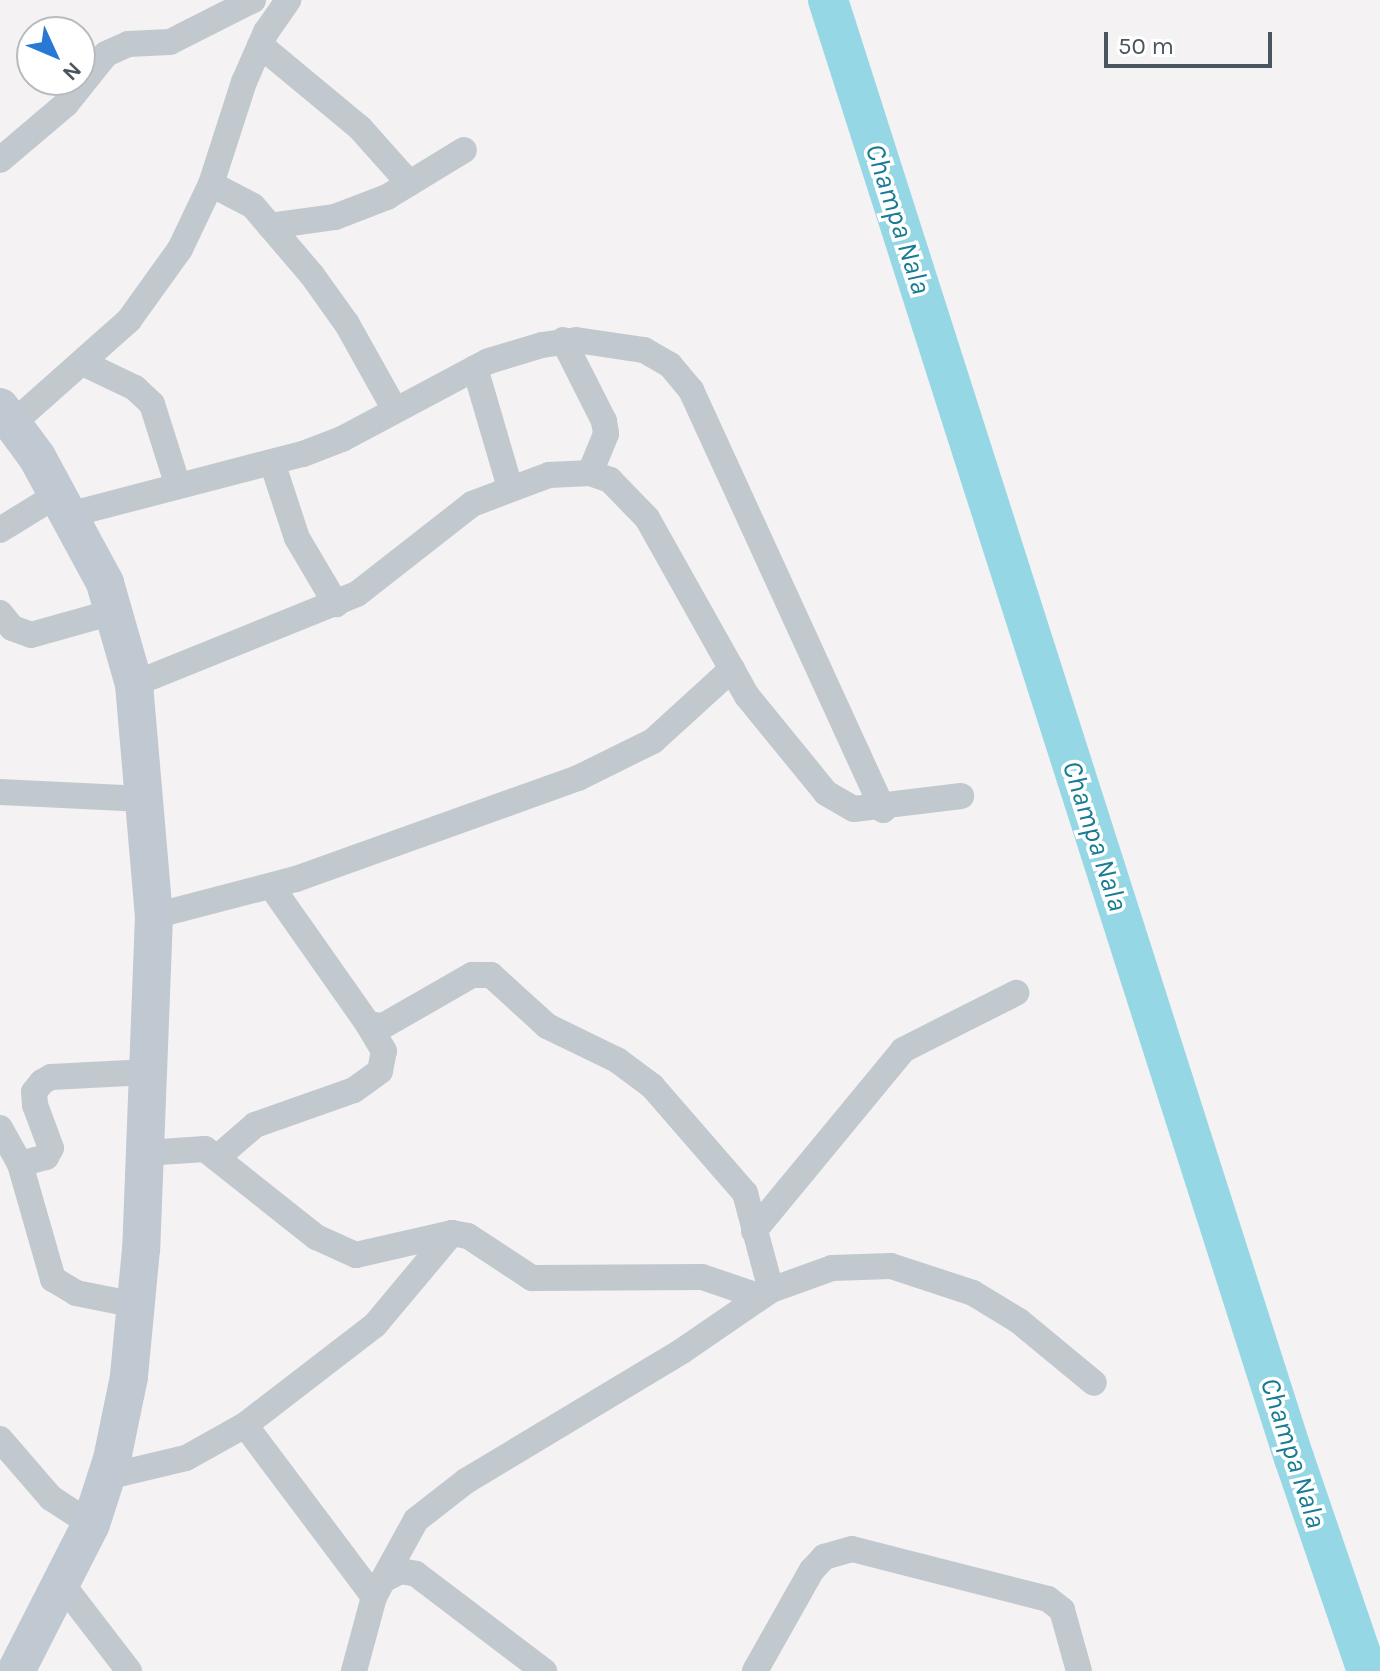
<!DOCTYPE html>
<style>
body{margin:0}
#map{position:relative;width:1380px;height:1671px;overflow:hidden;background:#f4f2f2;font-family:Karla,sans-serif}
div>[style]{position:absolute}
.river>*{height:40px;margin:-20px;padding:0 20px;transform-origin:20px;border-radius:20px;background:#96d7e6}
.street>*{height:26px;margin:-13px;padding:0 13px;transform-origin:13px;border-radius:13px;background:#c1c9cf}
.secondary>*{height:38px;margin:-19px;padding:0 19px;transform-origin:19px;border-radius:19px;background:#c0c8d1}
span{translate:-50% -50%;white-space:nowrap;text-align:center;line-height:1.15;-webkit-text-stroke:7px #fff;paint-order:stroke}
.water-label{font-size:28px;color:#187d94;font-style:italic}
.north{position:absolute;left:16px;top:16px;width:80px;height:80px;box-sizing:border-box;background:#fff;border:2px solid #b7bbbf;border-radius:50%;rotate:134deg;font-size:22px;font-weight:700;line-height:32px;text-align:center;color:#4b555e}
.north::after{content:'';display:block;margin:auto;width:28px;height:36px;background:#2a78d6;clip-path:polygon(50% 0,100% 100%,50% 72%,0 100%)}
.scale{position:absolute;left:1104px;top:32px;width:168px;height:36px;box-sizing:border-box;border:4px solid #4b555e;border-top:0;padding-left:10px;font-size:24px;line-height:28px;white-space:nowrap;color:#4b555e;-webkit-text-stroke:6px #fff;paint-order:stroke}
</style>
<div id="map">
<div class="river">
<div style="left:828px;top:0;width:1531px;rotate:72.28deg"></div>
<div style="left:1294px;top:1458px;width:225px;rotate:71.1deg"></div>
</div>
<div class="street">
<div style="left:260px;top:45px;width:130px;rotate:39.7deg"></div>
<div style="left:360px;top:128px;width:74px;rotate:48.3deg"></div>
<div style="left:0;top:160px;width:87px;rotate:-40.3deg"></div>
<div style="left:66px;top:104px;width:64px;rotate:-51.3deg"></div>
<div style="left:106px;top:54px;width:24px;rotate:-24deg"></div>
<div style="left:128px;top:44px;width:42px;rotate:-2.7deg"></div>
<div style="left:170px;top:42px;width:93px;rotate:-26.8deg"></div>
<div style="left:211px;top:184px;width:47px;rotate:27.6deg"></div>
<div style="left:253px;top:206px;width:91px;rotate:49.5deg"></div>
<div style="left:312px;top:275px;width:60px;rotate:54.5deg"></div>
<div style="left:347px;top:324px;width:98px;rotate:60.8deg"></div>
<div style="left:270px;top:226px;width:66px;rotate:-7.9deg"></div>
<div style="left:335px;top:217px;width:56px;rotate:-21deg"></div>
<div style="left:387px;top:197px;width:90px;rotate:-31.4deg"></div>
<div style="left:563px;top:340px;width:91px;rotate:63.2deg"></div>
<div style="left:604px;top:421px;width:13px;rotate:81deg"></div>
<div style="left:606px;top:434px;width:42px;rotate:112.3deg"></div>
<div style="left:83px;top:363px;width:58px;rotate:25.7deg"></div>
<div style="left:135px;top:388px;width:23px;rotate:43deg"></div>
<div style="left:152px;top:404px;width:86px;rotate:72.4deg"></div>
<div style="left:475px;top:368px;width:125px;rotate:73.7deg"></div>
<div style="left:12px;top:424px;width:157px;rotate:-41.6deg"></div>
<div style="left:129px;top:320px;width:87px;rotate:-54.3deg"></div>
<div style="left:180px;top:249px;width:72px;rotate:-64.5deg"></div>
<div style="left:211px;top:184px;width:107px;rotate:-72.1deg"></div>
<div style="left:244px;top:82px;width:55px;rotate:-66.3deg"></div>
<div style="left:266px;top:32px;width:39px;rotate:-55deg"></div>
<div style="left:272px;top:462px;width:80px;rotate:71.8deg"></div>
<div style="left:297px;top:538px;width:77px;rotate:59.4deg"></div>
<div style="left:68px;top:515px;width:243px;rotate:-14.6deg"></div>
<div style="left:303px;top:454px;width:42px;rotate:-21deg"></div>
<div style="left:342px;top:439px;width:166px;rotate:-28deg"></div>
<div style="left:489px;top:361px;width:55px;rotate:-16.8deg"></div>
<div style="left:542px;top:345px;width:34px;rotate:-8deg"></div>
<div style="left:576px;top:340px;width:69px;rotate:8.4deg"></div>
<div style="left:644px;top:350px;width:30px;rotate:30deg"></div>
<div style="left:670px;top:365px;width:33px;rotate:50deg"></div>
<div style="left:691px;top:390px;width:462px;rotate:65.4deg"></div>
<div style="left:0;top:530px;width:67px;rotate:-31.6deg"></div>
<div style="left:0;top:613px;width:19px;rotate:51deg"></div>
<div style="left:12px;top:628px;width:20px;rotate:20deg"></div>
<div style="left:31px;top:635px;width:85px;rotate:-15.7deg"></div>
<div style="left:134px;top:684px;width:240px;rotate:-22deg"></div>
<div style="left:357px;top:594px;width:146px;rotate:-38deg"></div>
<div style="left:472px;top:504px;width:82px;rotate:-20.6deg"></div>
<div style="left:549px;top:475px;width:41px;rotate:-2.8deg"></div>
<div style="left:590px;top:473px;width:21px;rotate:19deg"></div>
<div style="left:610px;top:480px;width:53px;rotate:45.8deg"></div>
<div style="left:647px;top:518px;width:204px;rotate:60.7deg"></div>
<div style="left:747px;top:696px;width:125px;rotate:50.8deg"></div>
<div style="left:826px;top:793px;width:32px;rotate:30deg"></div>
<div style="left:854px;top:809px;width:108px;rotate:-6.9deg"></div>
<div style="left:0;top:792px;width:144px;rotate:2.8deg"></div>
<div style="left:271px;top:886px;width:169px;rotate:54.9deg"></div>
<div style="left:368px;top:1024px;width:15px;rotate:8deg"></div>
<div style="left:383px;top:1026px;width:103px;rotate:-29.8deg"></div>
<div style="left:472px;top:975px;width:19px"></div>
<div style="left:491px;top:975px;width:76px;rotate:42.3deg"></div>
<div style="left:547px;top:1026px;width:78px;rotate:25.9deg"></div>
<div style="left:617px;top:1060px;width:44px;rotate:36.6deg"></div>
<div style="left:652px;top:1086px;width:142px;rotate:49deg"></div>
<div style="left:745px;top:1193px;width:100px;rotate:75deg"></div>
<div style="left:154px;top:916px;width:147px;rotate:-14.6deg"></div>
<div style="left:296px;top:879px;width:300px;rotate:-19.7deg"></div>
<div style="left:578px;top:778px;width:84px;rotate:-26.3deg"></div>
<div style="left:653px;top:741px;width:107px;rotate:-42.3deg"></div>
<div style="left:0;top:1128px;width:41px;rotate:60.9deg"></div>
<div style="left:20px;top:1164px;width:120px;rotate:74deg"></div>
<div style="left:53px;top:1279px;width:27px;rotate:31deg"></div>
<div style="left:76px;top:1293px;width:61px;rotate:11.3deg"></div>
<div style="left:145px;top:1153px;width:60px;rotate:-3.8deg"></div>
<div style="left:205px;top:1149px;width:142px;rotate:38.4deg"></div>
<div style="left:316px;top:1237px;width:44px;rotate:24.2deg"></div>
<div style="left:356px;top:1255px;width:98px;rotate:-12.9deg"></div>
<div style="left:452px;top:1233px;width:16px;rotate:11deg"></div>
<div style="left:468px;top:1236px;width:77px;rotate:33.3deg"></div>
<div style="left:532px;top:1278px;width:170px;rotate:-0.3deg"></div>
<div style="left:702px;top:1277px;width:62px;rotate:18.7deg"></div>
<div style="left:219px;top:1156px;width:48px;rotate:-40.7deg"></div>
<div style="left:255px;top:1125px;width:105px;rotate:-19.5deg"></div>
<div style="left:354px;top:1090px;width:32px;rotate:-36deg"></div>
<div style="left:380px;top:1071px;width:20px;rotate:-79deg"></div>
<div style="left:384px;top:1051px;width:31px;rotate:-121deg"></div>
<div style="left:20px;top:1164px;width:27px;rotate:-15deg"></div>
<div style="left:46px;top:1157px;width:10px;rotate:-61deg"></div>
<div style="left:51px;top:1148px;width:46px;rotate:-110.4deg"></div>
<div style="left:35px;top:1105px;width:13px;rotate:-94deg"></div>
<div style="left:34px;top:1092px;width:13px;rotate:-51deg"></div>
<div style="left:42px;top:1082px;width:10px;rotate:-29deg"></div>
<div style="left:51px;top:1077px;width:97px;rotate:-3deg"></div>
<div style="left:754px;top:1231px;width:234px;rotate:-50.5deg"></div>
<div style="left:903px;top:1050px;width:127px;rotate:-26.8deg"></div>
<div style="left:245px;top:1425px;width:215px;rotate:53.1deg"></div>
<div style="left:0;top:1439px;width:78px;rotate:49.2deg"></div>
<div style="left:51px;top:1498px;width:48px;rotate:33deg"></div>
<div style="left:106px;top:1477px;width:82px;rotate:-13.4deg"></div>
<div style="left:186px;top:1458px;width:68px;rotate:-29.2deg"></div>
<div style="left:245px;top:1425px;width:164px;rotate:-37.6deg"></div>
<div style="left:375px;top:1325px;width:120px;rotate:-50.1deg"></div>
<div style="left:383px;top:1580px;width:68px;rotate:-61.2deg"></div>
<div style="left:416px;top:1520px;width:63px;rotate:-38deg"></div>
<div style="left:466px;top:1481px;width:252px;rotate:-31deg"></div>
<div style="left:682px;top:1351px;width:108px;rotate:-34.4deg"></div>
<div style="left:771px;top:1290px;width:65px;rotate:-19.8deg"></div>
<div style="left:832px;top:1268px;width:59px;rotate:-1.9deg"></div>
<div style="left:891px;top:1266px;width:86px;rotate:18.2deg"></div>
<div style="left:973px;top:1293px;width:54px;rotate:31.3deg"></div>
<div style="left:1019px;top:1321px;width:97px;rotate:39.6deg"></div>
<div style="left:62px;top:1584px;width:110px;rotate:52.4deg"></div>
<div style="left:354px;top:1671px;width:77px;rotate:-74.9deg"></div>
<div style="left:374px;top:1597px;width:19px;rotate:-62deg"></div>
<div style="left:383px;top:1580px;width:20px;rotate:-27deg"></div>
<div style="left:401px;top:1571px;width:15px;rotate:11deg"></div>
<div style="left:416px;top:1574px;width:161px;rotate:37.2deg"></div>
<div style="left:755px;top:1671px;width:116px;rotate:-60.6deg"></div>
<div style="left:812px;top:1570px;width:18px;rotate:-47deg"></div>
<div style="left:824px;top:1557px;width:29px;rotate:-16deg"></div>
<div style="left:852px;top:1549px;width:202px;rotate:14.3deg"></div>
<div style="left:1048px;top:1599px;width:18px;rotate:38deg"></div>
<div style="left:1062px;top:1610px;width:63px;rotate:74.4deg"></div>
</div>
<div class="secondary">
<div style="left:0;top:407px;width:62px;rotate:53.5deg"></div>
<div style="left:37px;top:457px;width:143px;rotate:61.6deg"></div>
<div style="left:105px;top:583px;width:105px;rotate:74deg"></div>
<div style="left:134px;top:684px;width:233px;rotate:85.1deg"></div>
<div style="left:154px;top:916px;width:333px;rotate:92.2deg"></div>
<div style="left:141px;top:1249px;width:129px;rotate:95.4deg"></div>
<div style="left:129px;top:1377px;width:84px;rotate:101.7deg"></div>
<div style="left:112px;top:1459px;width:68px;rotate:107.9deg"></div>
<div style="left:91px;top:1524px;width:165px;rotate:117deg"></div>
</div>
<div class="water-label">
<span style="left:898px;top:219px;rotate:72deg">Champa Nala</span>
<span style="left:1095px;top:836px;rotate:72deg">Champa Nala</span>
<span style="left:1293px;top:1453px;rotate:72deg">Champa Nala</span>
</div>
<div class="north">N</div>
<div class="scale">50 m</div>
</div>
